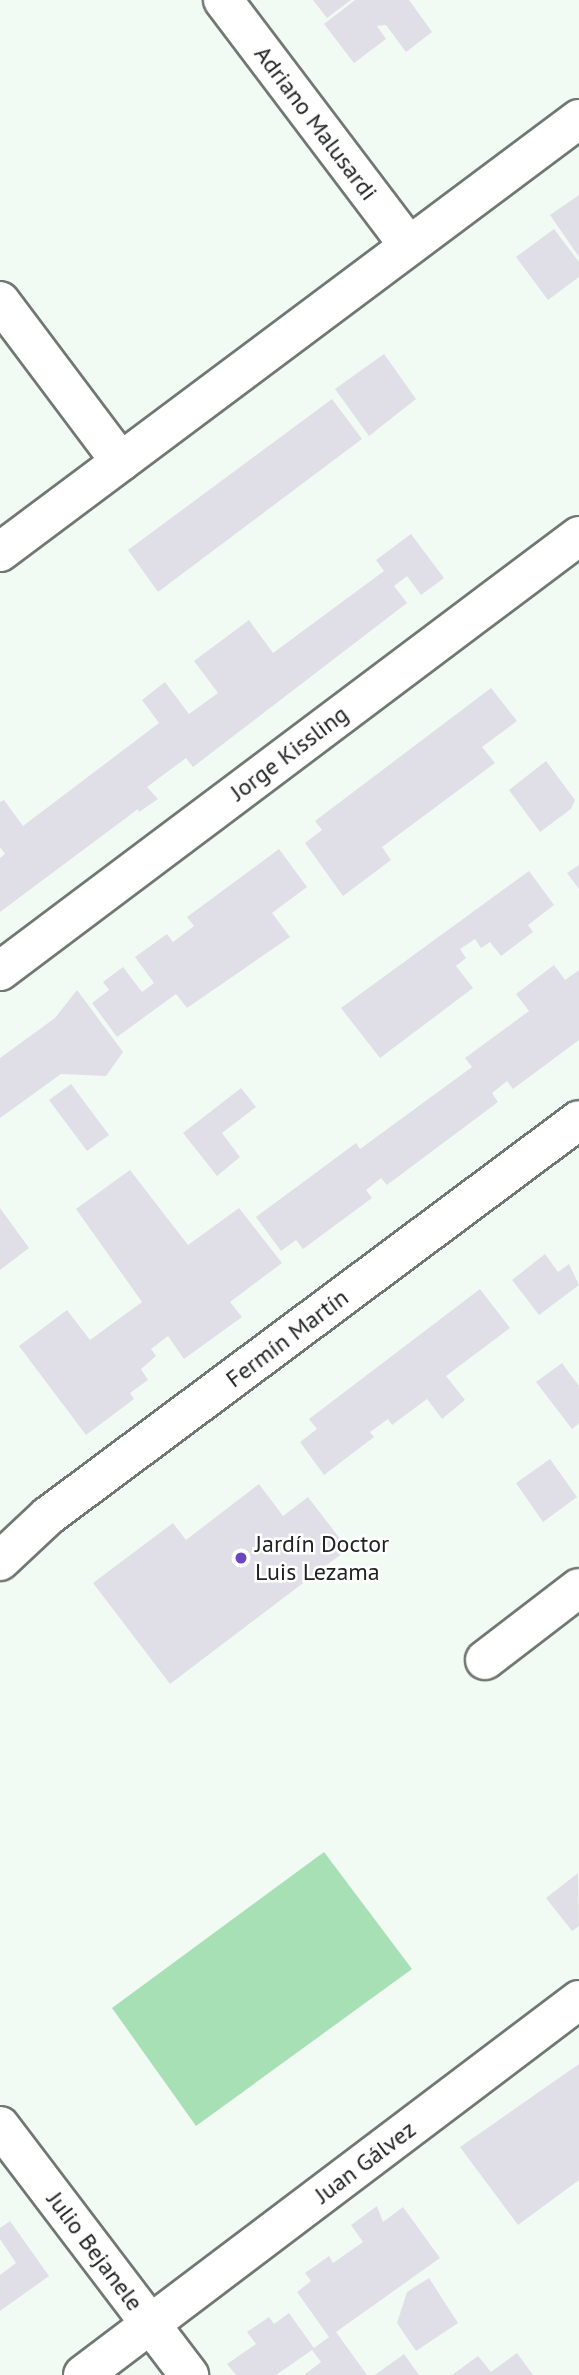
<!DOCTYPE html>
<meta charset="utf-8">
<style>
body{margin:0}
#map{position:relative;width:579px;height:2375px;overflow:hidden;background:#f2faf4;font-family:"PT Sans",sans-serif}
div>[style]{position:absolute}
.green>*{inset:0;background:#a7e0b4}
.building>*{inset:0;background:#e0dfe8}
.roads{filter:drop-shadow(2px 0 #717872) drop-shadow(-2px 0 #717872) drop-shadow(0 2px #717872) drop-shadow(0 -2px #717872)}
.minor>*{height:38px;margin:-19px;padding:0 19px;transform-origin:19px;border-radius:19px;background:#fff}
.major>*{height:38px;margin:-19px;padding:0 19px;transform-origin:19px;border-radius:19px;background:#fff}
.dots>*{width:19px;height:19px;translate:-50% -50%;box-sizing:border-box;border:4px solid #fff;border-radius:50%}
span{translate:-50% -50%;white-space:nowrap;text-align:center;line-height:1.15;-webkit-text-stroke:5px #fff;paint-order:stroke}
.street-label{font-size:24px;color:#202321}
.poi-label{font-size:24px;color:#202321}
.left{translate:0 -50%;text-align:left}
</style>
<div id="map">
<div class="green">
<div style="clip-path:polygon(324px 1852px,412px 1969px,196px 2126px,112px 2008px)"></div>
</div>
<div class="building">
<div style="clip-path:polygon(313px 0,351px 0,327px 18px)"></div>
<div style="clip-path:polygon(355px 0,409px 0,432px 32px,406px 52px,386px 25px,377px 26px,386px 39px,354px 63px,324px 24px)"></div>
<div style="clip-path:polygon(579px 195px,579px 257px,550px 215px)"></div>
<div style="clip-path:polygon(554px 229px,579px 262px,579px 277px,548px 300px,516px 257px)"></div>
<div style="clip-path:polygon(384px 354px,416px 399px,369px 436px,335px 389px)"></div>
<div style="clip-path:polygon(332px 399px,362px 439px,158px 592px,128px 550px)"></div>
<div style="clip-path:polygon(411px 534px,444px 578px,421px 595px,407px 576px,394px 586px,407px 603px,193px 767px,186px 758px,147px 787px,158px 799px,139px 812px,138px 809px,0 912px,0 858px,5px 854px,0 847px,0 802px,4px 800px,23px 826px,159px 723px,142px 700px,165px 682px,189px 714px,218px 693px,194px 661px,249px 620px,273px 653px,384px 571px,376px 560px)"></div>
<div style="clip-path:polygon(491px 688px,517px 721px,482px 747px,495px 763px,382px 847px,391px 860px,343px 896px,305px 843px,322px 830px,315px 821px)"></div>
<div style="clip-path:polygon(546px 761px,575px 800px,571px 809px,540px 832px,509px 790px)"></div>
<div style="clip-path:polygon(279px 849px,307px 887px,272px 913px,290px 937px,187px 1008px,176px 994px,117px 1037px,92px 1003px,109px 990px,103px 982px,123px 967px,142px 992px,154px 983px,135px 957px,167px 934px,173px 942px,194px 926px,187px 917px)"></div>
<div style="clip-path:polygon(579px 865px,579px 889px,567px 873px)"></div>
<div style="clip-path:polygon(529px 871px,554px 905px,528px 925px,533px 932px,501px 956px,490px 942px,481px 948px,475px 939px,460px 949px,466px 958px,456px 966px,473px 988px,380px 1058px,341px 1008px)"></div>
<div style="clip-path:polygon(554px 965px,565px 980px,579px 970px,579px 1040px,513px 1089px,507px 1081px,492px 1093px,498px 1102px,387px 1185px,381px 1178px,366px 1190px,372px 1198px,303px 1249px,296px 1240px,281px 1251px,256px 1217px,356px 1143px,360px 1149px,472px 1067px,465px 1058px,529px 1011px,516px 994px)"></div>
<div style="clip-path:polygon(77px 990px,123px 1052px,106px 1076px,61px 1074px,0 1118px,0 1058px,55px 1018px)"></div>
<div style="clip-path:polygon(71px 1084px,109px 1135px,87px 1151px,49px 1100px)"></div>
<div style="clip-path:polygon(241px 1088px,256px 1107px,222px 1133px,240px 1157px,217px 1176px,183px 1133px)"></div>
<div style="clip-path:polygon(130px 1170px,188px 1245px,239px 1208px,282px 1263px,230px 1302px,242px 1317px,184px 1359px,168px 1336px,151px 1349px,156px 1356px,141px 1369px,148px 1380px,130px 1393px,134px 1399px,86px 1435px,19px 1346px,67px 1310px,90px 1340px,142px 1302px,76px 1209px)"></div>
<div style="clip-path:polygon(0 1208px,29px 1248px,0 1270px)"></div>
<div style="clip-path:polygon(545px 1254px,558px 1272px,569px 1264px,579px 1285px,539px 1315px,512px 1280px)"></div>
<div style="clip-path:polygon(480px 1289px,510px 1328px,446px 1376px,465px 1400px,442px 1419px,427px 1399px,392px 1425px,388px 1419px,370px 1432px,374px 1437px,324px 1475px,300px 1442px,317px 1429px,309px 1419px)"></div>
<div style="clip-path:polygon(562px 1363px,579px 1386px,579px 1423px,572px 1429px,536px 1382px)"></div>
<div style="clip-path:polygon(550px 1459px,577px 1497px,543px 1522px,516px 1483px)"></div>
<div style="clip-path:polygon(259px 1484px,283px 1516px,308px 1497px,348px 1549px,170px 1684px,93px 1583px,173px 1523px,186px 1540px)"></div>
<div style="clip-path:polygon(578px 1873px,579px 1926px,572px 1931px,546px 1898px)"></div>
<div style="clip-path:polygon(579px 2064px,579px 2180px,518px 2225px,460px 2147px)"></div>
<div style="clip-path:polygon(377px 2206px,383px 2222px,403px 2207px,440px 2258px,336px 2332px,367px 2375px,304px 2375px,321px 2362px,312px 2350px,276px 2375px,236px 2375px,227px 2364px,256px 2344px,247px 2332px,269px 2317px,274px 2324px,289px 2313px,314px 2348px,329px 2337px,297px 2292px,311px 2281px,305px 2273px,329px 2256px,333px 2263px,363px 2242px,351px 2225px)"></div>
<div style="clip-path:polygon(10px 2221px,49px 2276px,0 2311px,0 2275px,16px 2263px,0 2239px,0 2228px)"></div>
<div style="clip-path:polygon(429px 2278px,458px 2323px,416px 2351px,397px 2323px,407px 2292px)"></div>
<div style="clip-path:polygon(517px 2353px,533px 2375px,452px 2375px,478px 2356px,491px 2372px)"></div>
<div style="clip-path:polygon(404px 2354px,419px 2375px,375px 2375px)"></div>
</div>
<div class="roads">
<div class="minor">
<div style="left:223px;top:0;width:308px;rotate:52.9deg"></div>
<div style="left:0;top:301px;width:201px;rotate:53.1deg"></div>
<div style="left:0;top:552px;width:723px;rotate:-36.79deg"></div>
<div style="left:0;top:971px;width:724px;rotate:-36.92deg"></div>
<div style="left:485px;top:1660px;width:118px;rotate:-37.5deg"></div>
<div style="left:0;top:2126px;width:313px;rotate:52.8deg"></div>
<div style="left:83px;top:2375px;width:622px;rotate:-37.09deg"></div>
</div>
<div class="major">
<div style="left:0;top:1561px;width:66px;rotate:-43.2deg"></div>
<div style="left:48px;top:1516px;width:662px;rotate:-36.71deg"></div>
</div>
</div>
<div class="dots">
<div style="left:241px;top:1558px;background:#6c46bf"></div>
</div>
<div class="street-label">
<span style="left:316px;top:123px;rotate:53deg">Adriano Malusardi</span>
<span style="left:289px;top:753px;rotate:-37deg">Jorge Kissling</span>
<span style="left:287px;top:1338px;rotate:-37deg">Fermín Martín</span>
<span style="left:365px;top:2162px;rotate:-37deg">Juan Gálvez</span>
<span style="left:95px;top:2251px;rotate:53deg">Julio Bejanele</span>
</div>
<div class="poi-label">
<span class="left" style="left:255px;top:1558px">Jardín Doctor<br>Luis Lezama</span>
</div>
</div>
